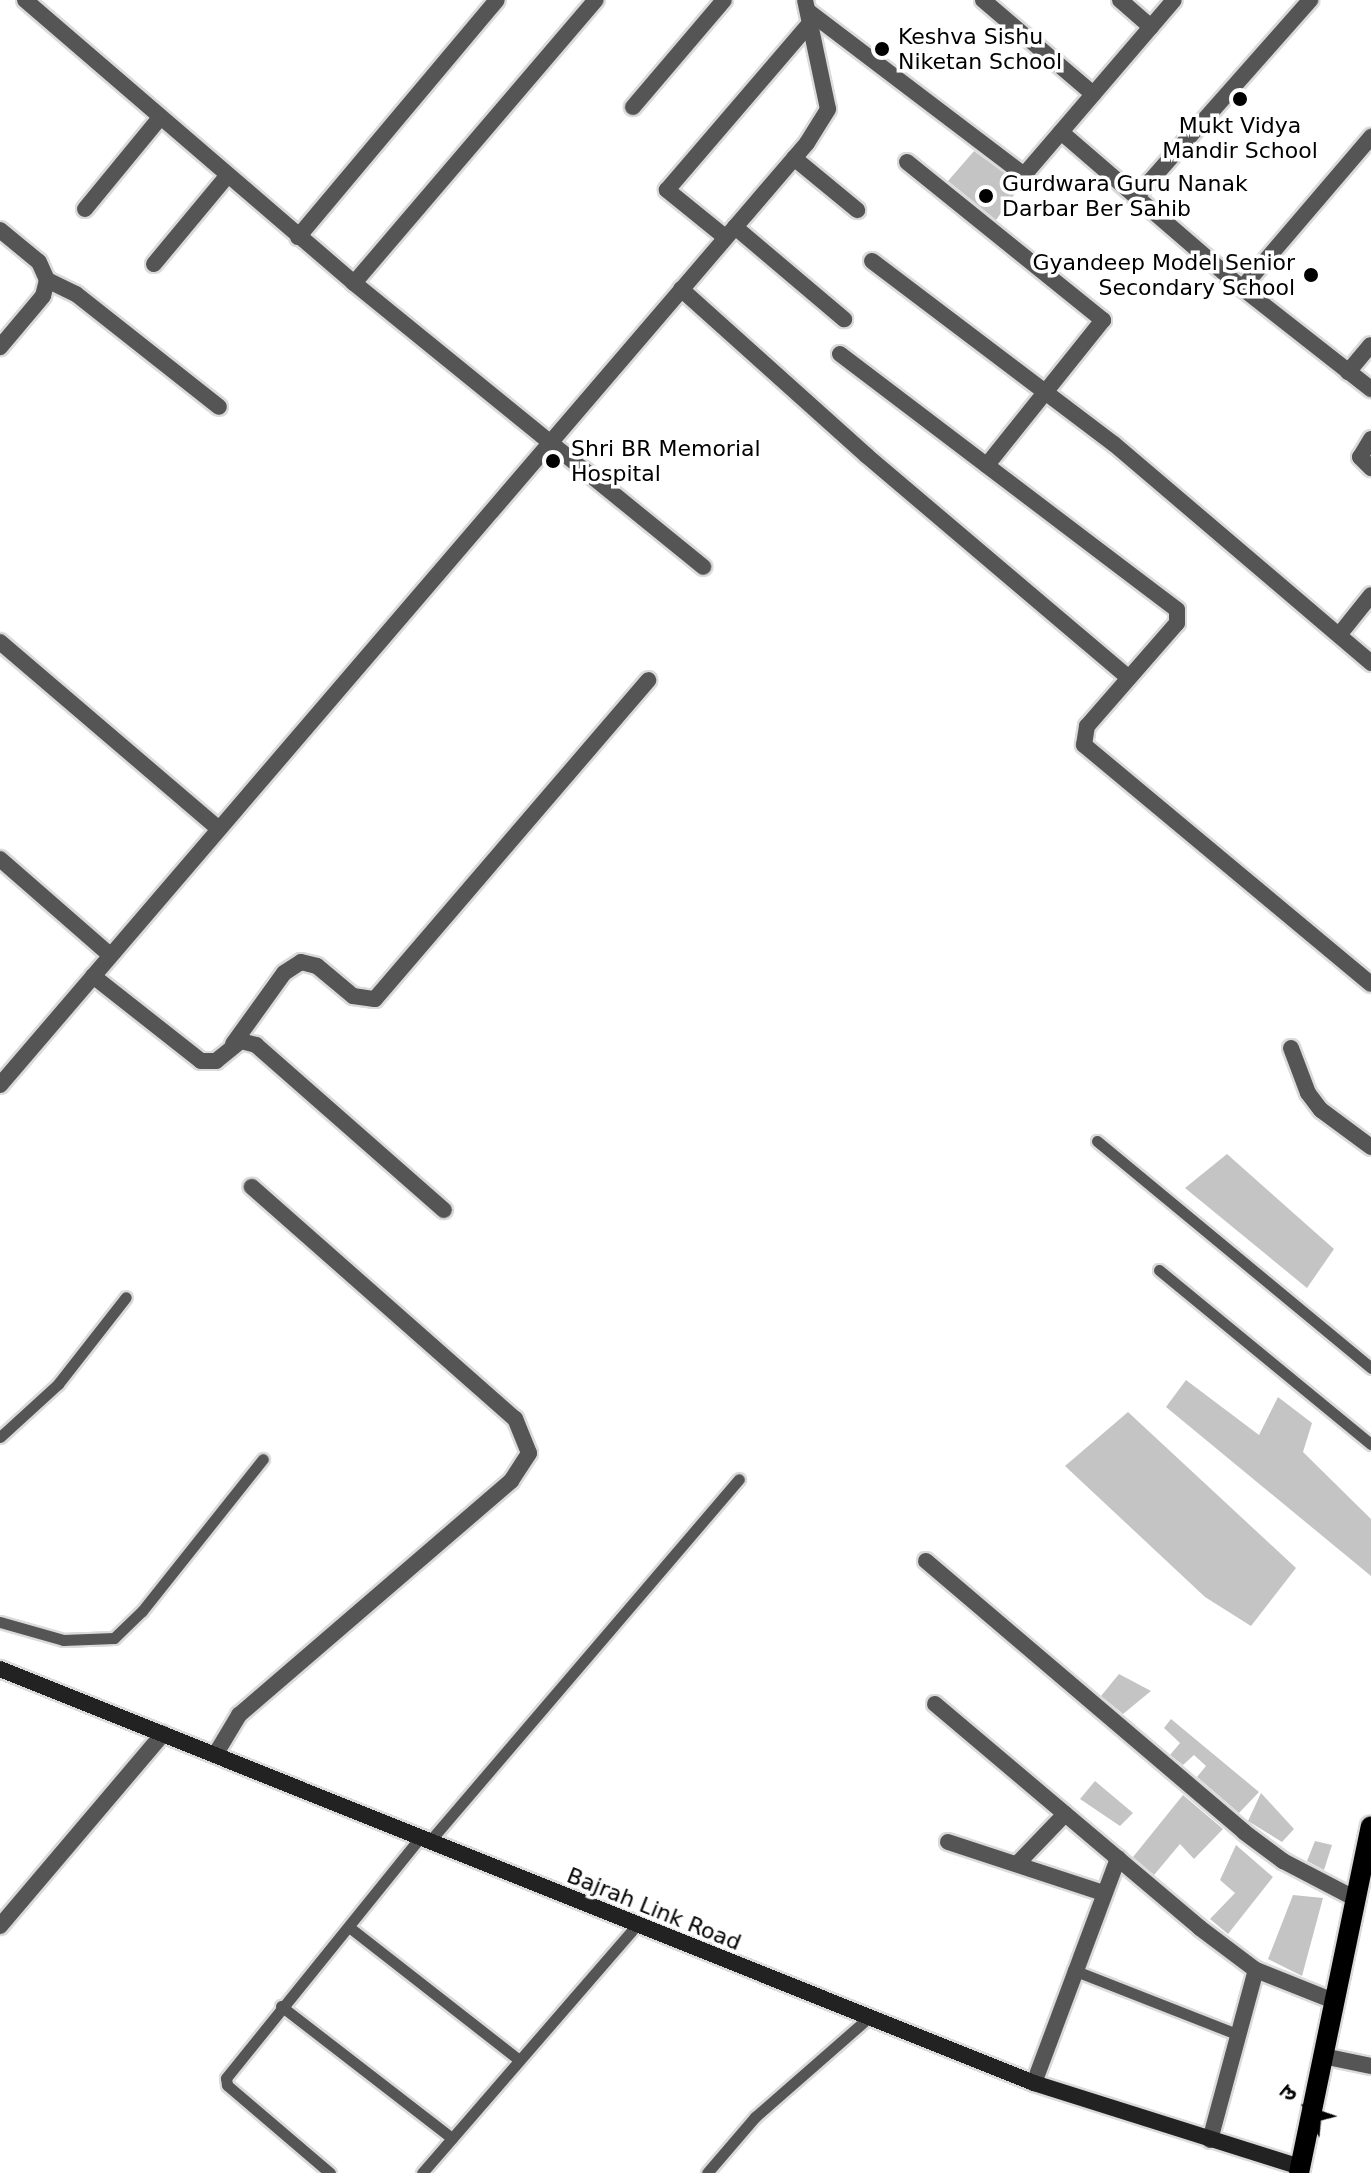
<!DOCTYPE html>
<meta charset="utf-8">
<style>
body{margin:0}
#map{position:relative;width:1371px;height:2173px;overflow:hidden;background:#fff;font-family:"DejaVu Sans","Noto Sans Devanagari",sans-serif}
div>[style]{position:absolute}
.building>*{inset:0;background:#c4c4c4}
.roads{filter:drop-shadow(2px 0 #dbdbdb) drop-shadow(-2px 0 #dbdbdb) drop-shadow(0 2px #dbdbdb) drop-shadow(0 -2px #dbdbdb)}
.lane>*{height:11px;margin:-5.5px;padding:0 5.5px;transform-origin:5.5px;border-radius:5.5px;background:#555}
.street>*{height:16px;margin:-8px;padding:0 8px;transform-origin:8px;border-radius:8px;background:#555}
.secondary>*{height:16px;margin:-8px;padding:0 8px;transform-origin:8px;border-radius:8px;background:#222}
.primary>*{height:20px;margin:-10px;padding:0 10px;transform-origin:10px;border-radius:10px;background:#000}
.dots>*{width:22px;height:22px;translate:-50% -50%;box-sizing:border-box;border:4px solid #fff;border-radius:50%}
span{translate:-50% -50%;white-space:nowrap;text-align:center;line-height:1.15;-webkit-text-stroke:7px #fff;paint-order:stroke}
.poi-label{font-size:22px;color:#000}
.left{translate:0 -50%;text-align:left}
.right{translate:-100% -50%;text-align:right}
.street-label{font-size:22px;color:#000}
.north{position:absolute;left:1267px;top:2069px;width:80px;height:80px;-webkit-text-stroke:6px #fff;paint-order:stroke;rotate:310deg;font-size:22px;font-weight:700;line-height:32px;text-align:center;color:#000}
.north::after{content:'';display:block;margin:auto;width:28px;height:36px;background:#000;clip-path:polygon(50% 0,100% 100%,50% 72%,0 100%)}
</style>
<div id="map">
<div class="building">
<div style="clip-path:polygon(974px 151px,1021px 185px,996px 220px,948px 181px)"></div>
<div style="clip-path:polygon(1227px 1154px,1334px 1249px,1307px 1288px,1185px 1188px)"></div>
<div style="clip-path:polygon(1186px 1380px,1259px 1435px,1278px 1397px,1312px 1423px,1303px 1452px,1371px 1519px,1371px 1576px,1166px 1407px)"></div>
<div style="clip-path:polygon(1128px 1412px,1296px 1568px,1251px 1626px,1205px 1597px,1065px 1466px)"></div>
<div style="clip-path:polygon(1119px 1674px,1151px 1691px,1123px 1714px,1101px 1696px)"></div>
<div style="clip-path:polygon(1171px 1719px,1259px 1792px,1239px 1813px,1197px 1777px,1206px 1766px,1194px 1755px,1183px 1765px,1170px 1755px,1180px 1743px,1164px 1728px)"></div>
<div style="clip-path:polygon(1095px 1781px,1133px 1813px,1120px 1826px,1080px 1799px)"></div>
<div style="clip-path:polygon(1261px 1793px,1294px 1829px,1282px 1842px,1248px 1821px)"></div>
<div style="clip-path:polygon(1183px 1795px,1223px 1829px,1194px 1859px,1180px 1844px,1154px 1875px,1133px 1857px)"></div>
<div style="clip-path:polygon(1315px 1841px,1332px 1845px,1324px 1870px,1307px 1861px)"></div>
<div style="clip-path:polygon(1236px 1845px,1273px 1877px,1228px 1934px,1210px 1919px,1235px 1893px,1220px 1880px)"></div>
<div style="clip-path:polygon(1293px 1895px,1323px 1898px,1302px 1976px,1268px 1959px)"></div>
</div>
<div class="roads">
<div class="lane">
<div style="left:1097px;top:1141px;width:356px;rotate:39.6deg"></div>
<div style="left:1159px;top:1270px;width:274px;rotate:39.4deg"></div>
<div style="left:0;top:1437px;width:79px;rotate:-42.4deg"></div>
<div style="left:58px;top:1384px;width:110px;rotate:-52deg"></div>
<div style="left:0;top:1622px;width:66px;rotate:15.9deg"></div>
<div style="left:63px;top:1640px;width:51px;rotate:-2.2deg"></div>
<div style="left:114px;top:1638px;width:39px;rotate:-44deg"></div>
<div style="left:142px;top:1611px;width:194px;rotate:-51.5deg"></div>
<div style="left:429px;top:1842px;width:477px;rotate:-49.5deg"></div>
<div style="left:349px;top:1927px;width:216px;rotate:38deg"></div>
<div style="left:1073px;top:1970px;width:178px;rotate:21.4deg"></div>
<div style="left:281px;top:2006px;width:216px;rotate:37.7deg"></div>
<div style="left:330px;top:2173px;width:135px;rotate:-139.5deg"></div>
<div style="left:227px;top:2085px;width:7px;rotate:-98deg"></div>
<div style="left:226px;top:2078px;width:309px;rotate:-51.1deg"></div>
<div style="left:422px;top:2173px;width:327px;rotate:-49.1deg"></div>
<div style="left:707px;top:2173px;width:74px;rotate:-49.4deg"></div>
<div style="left:755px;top:2117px;width:150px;rotate:-41.2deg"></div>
</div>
<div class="street">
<div style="left:25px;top:0;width:434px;rotate:40.7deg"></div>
<div style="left:354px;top:283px;width:450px;rotate:39.1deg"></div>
<div style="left:983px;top:0;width:145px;rotate:40.5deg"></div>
<div style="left:1120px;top:0;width:41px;rotate:41.1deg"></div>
<div style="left:808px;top:11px;width:271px;rotate:37.2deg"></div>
<div style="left:1024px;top:175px;width:230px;rotate:-49.4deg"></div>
<div style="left:633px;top:107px;width:140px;rotate:-49.6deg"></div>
<div style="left:1061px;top:132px;width:239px;rotate:40.8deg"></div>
<div style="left:1242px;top:288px;width:164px;rotate:38.1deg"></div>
<div style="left:794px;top:158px;width:82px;rotate:39.5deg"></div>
<div style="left:907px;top:162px;width:252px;rotate:38.9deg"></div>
<div style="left:1103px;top:320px;width:186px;rotate:128.7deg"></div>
<div style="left:1136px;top:197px;width:263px;rotate:-48.5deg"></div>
<div style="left:85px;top:209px;width:117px;rotate:-50.6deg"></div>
<div style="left:735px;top:227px;width:143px;rotate:40.2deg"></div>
<div style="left:0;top:230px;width:50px;rotate:39.4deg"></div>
<div style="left:39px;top:262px;width:20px;rotate:66deg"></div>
<div style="left:47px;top:280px;width:16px;rotate:104deg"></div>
<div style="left:43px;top:296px;width:67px;rotate:130.1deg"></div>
<div style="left:298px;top:237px;width:309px;rotate:-50deg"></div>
<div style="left:725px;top:237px;width:75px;rotate:-141deg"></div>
<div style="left:667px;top:190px;width:221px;rotate:-49.4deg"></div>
<div style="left:872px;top:261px;width:303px;rotate:37.1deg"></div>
<div style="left:1114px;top:444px;width:338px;rotate:40.4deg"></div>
<div style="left:154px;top:264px;width:114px;rotate:-50.3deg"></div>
<div style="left:47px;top:280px;width:32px;rotate:26deg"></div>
<div style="left:76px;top:294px;width:182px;rotate:38.3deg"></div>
<div style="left:354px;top:283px;width:372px;rotate:-49.5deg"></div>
<div style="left:1242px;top:288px;width:199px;rotate:-49.5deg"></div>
<div style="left:681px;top:289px;width:250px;rotate:41.9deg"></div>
<div style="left:867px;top:456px;width:342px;rotate:40.3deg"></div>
<div style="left:840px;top:354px;width:423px;rotate:37.2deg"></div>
<div style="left:1177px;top:610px;width:13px;rotate:90deg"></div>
<div style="left:1177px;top:623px;width:137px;rotate:131.1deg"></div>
<div style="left:1087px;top:726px;width:19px;rotate:99deg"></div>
<div style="left:1084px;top:745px;width:373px;rotate:39.8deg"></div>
<div style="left:1348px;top:372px;width:35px;rotate:-50deg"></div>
<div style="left:1371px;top:439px;width:21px;rotate:121deg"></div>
<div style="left:1360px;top:457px;width:16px;rotate:45deg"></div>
<div style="left:1339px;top:635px;width:51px;rotate:-51.3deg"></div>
<div style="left:0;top:642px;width:287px;rotate:40.5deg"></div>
<div style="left:0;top:859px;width:146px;rotate:41.1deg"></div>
<div style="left:93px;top:976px;width:137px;rotate:38.2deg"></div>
<div style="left:201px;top:1061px;width:15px"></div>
<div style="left:216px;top:1061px;width:32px;rotate:-39deg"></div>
<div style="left:241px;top:1041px;width:16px;rotate:15deg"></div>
<div style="left:256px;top:1045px;width:250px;rotate:41.3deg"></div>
<div style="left:233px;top:1044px;width:87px;rotate:-54.3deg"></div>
<div style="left:284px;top:973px;width:20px;rotate:-33deg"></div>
<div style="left:301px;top:962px;width:16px;rotate:14deg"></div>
<div style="left:317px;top:966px;width:47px;rotate:39.8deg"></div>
<div style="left:353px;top:996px;width:22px;rotate:8deg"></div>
<div style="left:375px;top:999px;width:420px;rotate:-49.4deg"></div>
<div style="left:1291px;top:1048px;width:48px;rotate:69.3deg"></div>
<div style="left:1308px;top:1093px;width:21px;rotate:53deg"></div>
<div style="left:1321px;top:1110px;width:62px;rotate:36.5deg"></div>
<div style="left:0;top:1085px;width:1240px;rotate:-49.41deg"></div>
<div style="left:807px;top:143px;width:40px;rotate:-58deg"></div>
<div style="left:828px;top:109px;width:111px;rotate:-101.9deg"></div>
<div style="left:926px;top:1561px;width:418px;rotate:40.4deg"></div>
<div style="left:1244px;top:1832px;width:49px;rotate:36.6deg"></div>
<div style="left:1283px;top:1861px;width:82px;rotate:27.5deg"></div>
<div style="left:935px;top:1704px;width:347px;rotate:40.2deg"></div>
<div style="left:1200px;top:1928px;width:70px;rotate:36.9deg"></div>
<div style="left:1256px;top:1970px;width:84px;rotate:21.7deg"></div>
<div style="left:215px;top:1755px;width:47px;rotate:-59deg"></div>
<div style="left:239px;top:1715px;width:359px;rotate:-40.7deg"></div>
<div style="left:511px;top:1481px;width:33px;rotate:-57deg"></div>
<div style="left:529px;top:1453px;width:37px;rotate:-112deg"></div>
<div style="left:515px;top:1419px;width:351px;rotate:-138.6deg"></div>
<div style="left:948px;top:1842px;width:163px;rotate:18.2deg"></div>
<div style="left:1018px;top:1863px;width:68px;rotate:-46.2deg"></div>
<div style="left:0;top:1926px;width:252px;rotate:-49.7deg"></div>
<div style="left:1323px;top:2056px;width:49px;rotate:11.8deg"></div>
<div style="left:1034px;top:2083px;width:240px;rotate:-69.5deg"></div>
<div style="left:1210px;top:2140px;width:176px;rotate:-74.9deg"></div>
</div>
<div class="secondary">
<div style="left:0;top:1669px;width:1114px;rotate:21.82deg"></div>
<div style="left:1034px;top:2083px;width:279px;rotate:17.5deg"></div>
</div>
<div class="primary">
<div style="left:1299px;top:2173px;width:354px;rotate:-78.3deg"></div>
</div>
</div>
<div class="dots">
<div style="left:882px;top:49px;background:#000"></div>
<div style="left:1240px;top:99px;background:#000"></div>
<div style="left:986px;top:196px;background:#000"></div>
<div style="left:1311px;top:275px;background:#000"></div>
<div style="left:553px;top:461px;background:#000"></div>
</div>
<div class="poi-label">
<span class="left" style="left:898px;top:49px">Keshva Sishu<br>Niketan School</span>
<span style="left:1240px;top:138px">Mukt Vidya<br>Mandir School</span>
<span class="left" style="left:1002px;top:196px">Gurdwara Guru Nanak<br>Darbar Ber Sahib</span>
<span class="right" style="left:1295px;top:275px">Gyandeep Model Senior<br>Secondary School</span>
<span class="left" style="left:571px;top:461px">Shri BR Memorial<br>Hospital</span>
</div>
<div class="street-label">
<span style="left:654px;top:1909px;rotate:22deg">Bajrah Link Road</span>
</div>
<div class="north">उ</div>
</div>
